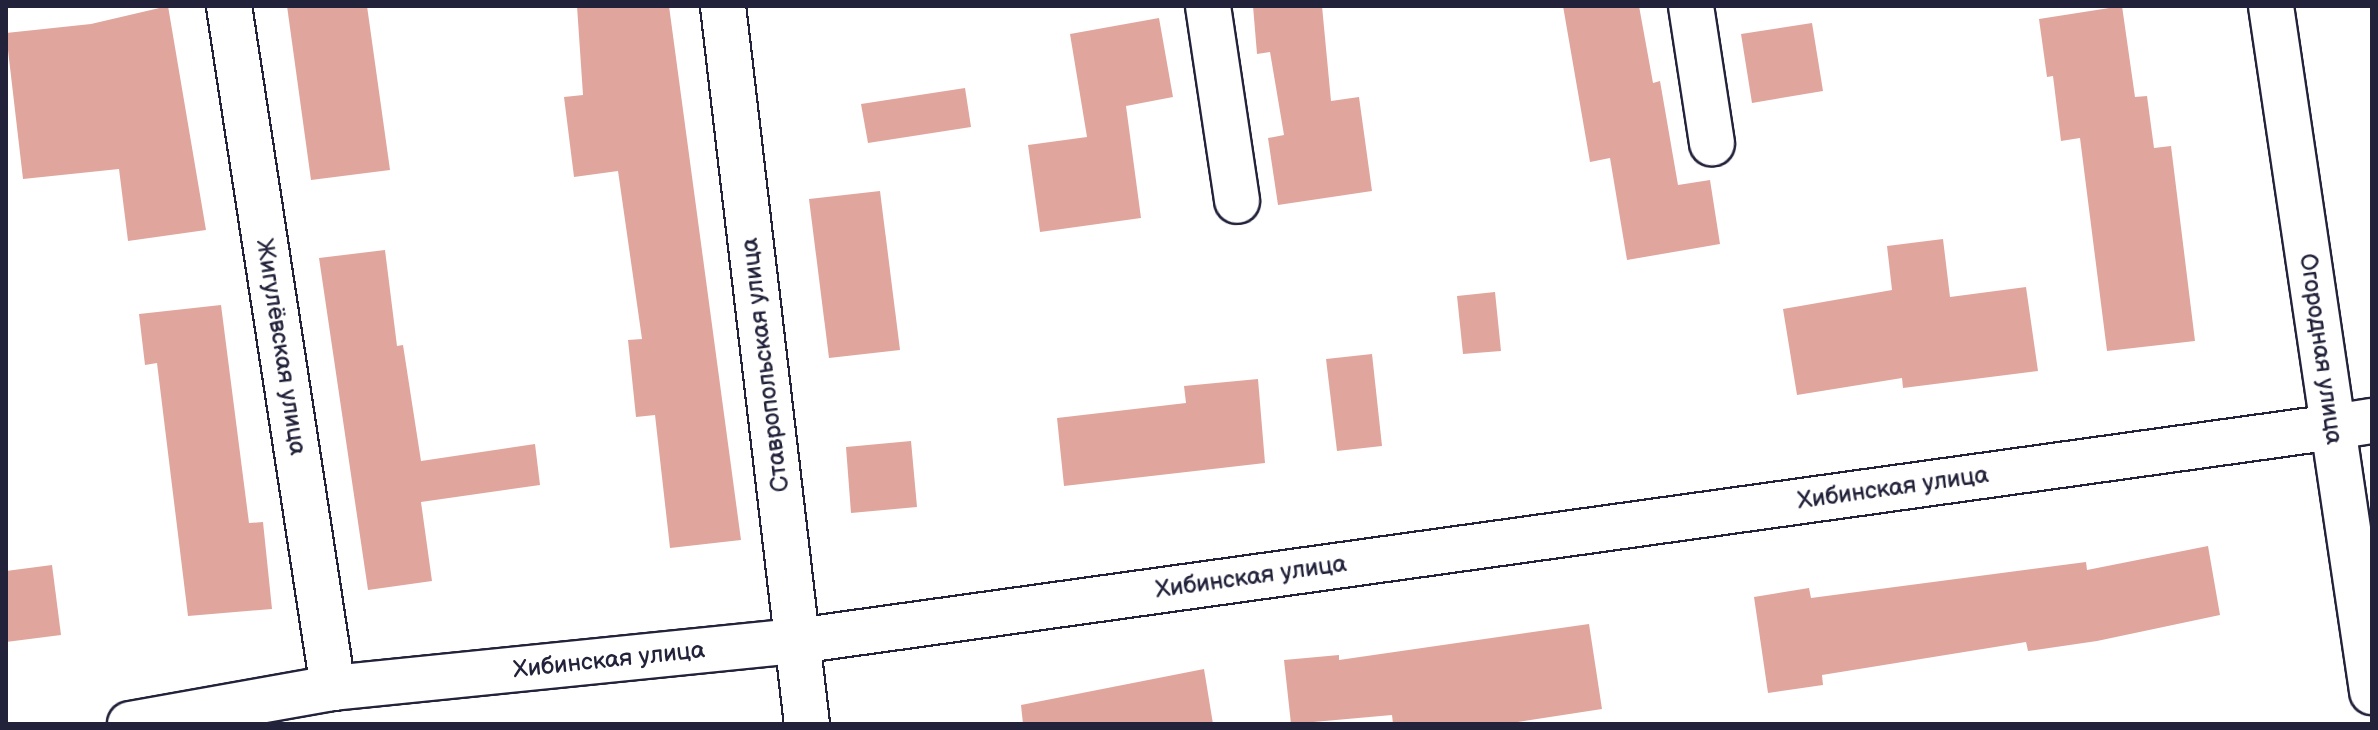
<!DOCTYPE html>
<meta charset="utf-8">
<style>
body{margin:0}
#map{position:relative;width:2378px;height:730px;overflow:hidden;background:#fff;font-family:"Balsamiq Sans",sans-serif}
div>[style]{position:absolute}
.building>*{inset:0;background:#e0a69d}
.roads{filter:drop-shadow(2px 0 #22223b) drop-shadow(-2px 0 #22223b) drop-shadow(0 2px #22223b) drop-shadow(0 -2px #22223b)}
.minor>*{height:44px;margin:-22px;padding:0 22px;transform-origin:22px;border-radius:22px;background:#fff}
.tertiary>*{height:44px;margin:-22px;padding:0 22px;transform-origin:22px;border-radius:22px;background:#fff}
span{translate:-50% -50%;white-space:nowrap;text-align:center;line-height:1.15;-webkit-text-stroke:6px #fff;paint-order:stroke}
.street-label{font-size:24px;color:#22223b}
.frame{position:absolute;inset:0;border:8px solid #22223b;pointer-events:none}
</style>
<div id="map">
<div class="building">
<div style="clip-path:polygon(168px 6px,206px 230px,128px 241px,119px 169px,23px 179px,6px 33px,91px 24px)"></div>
<div style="clip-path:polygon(287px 6px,367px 6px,390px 170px,311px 180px)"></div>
<div style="clip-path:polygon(577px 6px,669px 6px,741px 540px,670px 548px,655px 415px,636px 417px,628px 340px,642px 339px,618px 171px,574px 177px,564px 97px,583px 95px)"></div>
<div style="clip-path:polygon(1253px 6px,1322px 6px,1331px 101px,1359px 97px,1372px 191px,1278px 205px,1268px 138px,1284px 135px,1270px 52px,1257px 54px)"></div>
<div style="clip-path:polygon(1563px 6px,1639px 6px,1653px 83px,1660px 81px,1678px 185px,1710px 180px,1720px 244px,1627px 260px,1610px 158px,1590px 162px)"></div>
<div style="clip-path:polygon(2122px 6px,2135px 97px,2147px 96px,2154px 148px,2171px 146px,2195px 341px,2107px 351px,2080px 138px,2061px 141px,2053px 76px,2047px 77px,2039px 19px)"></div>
<div style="clip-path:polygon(1159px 18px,1173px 97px,1126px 106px,1141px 218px,1040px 232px,1028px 145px,1087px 137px,1070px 34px)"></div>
<div style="clip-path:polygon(1812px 23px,1823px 91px,1752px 103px,1741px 34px)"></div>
<div style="clip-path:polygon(965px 88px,971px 127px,868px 143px,861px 104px)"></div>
<div style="clip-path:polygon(880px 191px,900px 350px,829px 358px,809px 199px)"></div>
<div style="clip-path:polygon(1943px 239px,1950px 297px,2026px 287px,2038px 371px,1903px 388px,1902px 378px,1797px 395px,1783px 309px,1892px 290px,1887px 246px)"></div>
<div style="clip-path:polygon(385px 250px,397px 346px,403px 345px,421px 461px,535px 444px,540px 485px,421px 502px,432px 581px,368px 590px,319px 258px)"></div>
<div style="clip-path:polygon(1495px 292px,1501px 351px,1463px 354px,1457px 296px)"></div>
<div style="clip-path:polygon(221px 305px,249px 523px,263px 522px,272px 609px,188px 616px,157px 363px,145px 365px,139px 314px)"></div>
<div style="clip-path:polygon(1372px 354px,1382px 446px,1337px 451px,1326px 359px)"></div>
<div style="clip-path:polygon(1258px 379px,1265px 463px,1064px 486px,1057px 418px,1186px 403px,1184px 386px)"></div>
<div style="clip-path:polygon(911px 441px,917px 507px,851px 513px,846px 447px)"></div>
<div style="clip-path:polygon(2208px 546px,2220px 615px,2097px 641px,2028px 651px,2026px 642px,1822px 675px,1823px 685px,1768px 693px,1754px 597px,1809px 588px,1811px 598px,2086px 562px,2087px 570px)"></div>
<div style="clip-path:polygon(52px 565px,61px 635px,6px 642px,6px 571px)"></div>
<div style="clip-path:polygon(1589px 624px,1602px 709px,1504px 724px,1393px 724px,1392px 715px,1291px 724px,1284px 660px,1339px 655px,1339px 660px)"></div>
<div style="clip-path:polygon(1204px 669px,1213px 724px,1023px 724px,1021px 705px)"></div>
</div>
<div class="roads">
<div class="minor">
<div style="left:229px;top:6px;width:690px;rotate:81.33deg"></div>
<div style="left:723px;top:6px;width:723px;rotate:83.33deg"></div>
<div style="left:1208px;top:6px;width:197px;rotate:81.5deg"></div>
<div style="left:1691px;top:6px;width:139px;rotate:81.3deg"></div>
<div style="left:2271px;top:6px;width:426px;rotate:81.6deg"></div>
<div style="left:2333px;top:427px;width:39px;rotate:-9deg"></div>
</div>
<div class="tertiary">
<div style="left:130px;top:724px;width:206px;rotate:-10.1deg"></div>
<div style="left:333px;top:688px;width:466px;rotate:-5.8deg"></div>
<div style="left:797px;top:641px;width:1551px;rotate:-7.93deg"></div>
<div style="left:2333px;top:427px;width:268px;rotate:81.6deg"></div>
</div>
</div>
<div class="street-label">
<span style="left:281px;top:347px;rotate:81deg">Жигулёвская улица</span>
<span style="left:2321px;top:349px;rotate:82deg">Огородная улица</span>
<span style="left:765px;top:365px;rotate:-97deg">Ставропольская улица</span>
<span style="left:1893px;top:488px;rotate:-8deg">Хибинская улица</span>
<span style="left:1251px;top:577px;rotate:-8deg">Хибинская улица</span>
<span style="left:609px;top:660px;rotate:-6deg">Хибинская улица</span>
</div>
<div class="frame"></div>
</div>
